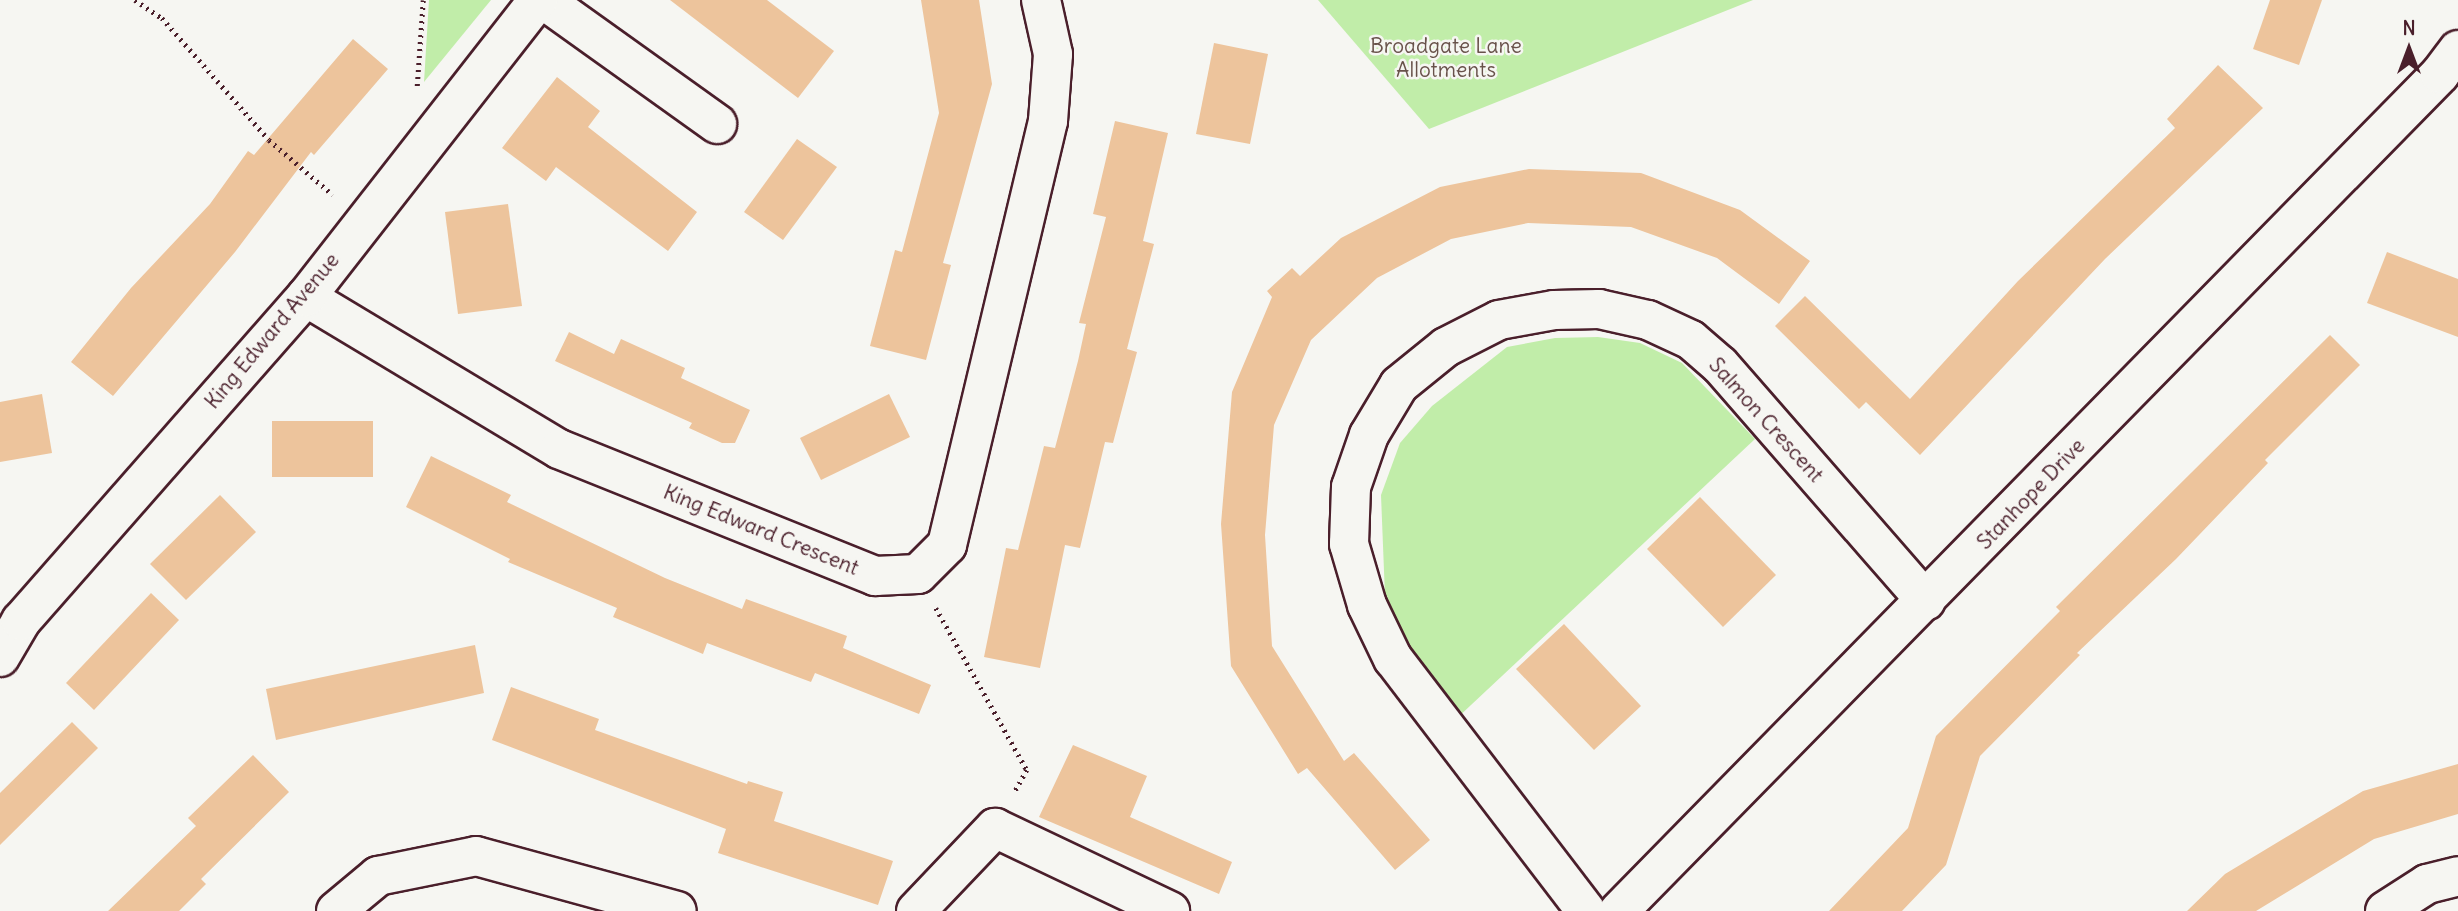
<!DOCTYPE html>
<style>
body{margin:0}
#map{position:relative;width:2458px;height:911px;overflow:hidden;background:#f6f6f2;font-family:Delius,sans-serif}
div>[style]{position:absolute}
.green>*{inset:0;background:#c1eda9}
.building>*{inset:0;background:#edc49c}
.path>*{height:4.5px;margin-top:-2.25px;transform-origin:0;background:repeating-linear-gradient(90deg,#4a1f2b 0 2px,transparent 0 7px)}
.roads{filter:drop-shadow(2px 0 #4a1f2b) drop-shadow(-2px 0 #4a1f2b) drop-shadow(0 2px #4a1f2b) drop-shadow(0 -2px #4a1f2b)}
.street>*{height:38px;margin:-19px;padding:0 19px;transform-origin:19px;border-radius:19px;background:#f6f6f2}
span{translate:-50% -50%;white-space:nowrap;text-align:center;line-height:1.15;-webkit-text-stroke:5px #f6f6f2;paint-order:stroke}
.park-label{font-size:21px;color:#68524a}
.street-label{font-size:21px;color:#4a1f2b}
.north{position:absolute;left:2374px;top:14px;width:70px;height:70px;-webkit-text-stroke:5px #f6f6f2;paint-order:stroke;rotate:0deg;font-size:19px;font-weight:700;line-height:28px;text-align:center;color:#4a1f2b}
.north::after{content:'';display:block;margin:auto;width:24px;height:32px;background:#4a1f2b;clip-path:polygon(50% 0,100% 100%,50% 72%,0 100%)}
</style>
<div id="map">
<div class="green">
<div style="clip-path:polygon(429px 0,491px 0,424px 82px)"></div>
<div style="clip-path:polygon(1318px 0,1753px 0,1429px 129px)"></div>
<div style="clip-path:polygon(1598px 337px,1640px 343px,1682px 363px,1755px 439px,1455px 720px,1402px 636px,1385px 596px,1381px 495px,1400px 443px,1432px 406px,1507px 347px,1555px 338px)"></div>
</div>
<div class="building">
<div style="clip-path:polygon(670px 0,767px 0,834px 51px,798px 98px)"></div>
<div style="clip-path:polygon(921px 0,979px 0,992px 84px,943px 263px,951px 265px,926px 360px,870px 346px,895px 250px,902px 252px,939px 113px)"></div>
<div style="clip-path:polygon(2270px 0,2322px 0,2299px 65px,2253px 49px)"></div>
<div style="clip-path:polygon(353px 39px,388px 69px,314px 155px,311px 152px,235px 252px,113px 396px,71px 362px,131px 288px,210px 204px,248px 151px,254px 155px)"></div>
<div style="clip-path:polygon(1214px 43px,1268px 54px,1250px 144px,1196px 134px)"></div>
<div style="clip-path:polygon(2218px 65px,2263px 108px,2105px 259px,1920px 455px,1866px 402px,1859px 409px,1775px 326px,1805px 296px,1910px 399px,2018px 281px,2175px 128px,2167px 119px)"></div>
<div style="clip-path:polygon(557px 77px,600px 111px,588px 127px,697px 212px,668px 251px,556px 167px,546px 181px,502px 148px)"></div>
<div style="clip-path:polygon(1115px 121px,1168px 133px,1143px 241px,1154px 244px,1127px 349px,1137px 352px,1113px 443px,1105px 442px,1080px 548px,1065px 545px,1040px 668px,984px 657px,1006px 548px,1018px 550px,1044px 446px,1055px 448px,1078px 361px,1086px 324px,1079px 323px,1106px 217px,1093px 214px)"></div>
<div style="clip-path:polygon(797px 139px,837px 167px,783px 240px,744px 212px)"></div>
<div style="clip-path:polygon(1529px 169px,1641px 173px,1740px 210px,1810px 261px,1779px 304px,1717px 258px,1631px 227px,1528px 223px,1451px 239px,1377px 278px,1311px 340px,1274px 425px,1265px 535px,1272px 646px,1344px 761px,1354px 753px,1430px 840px,1395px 870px,1307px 768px,1298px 774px,1231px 666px,1221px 524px,1232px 392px,1272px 297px,1267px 291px,1292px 268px,1300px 276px,1341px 238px,1440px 187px)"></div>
<div style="clip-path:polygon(508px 204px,522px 306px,458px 314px,445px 212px)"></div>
<div style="clip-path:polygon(2387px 252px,2458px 279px,2458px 337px,2367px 303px)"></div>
<div style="clip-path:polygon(569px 332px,614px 354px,621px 339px,685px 368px,681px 378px,750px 410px,735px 443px,722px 443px,689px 428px,692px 423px,555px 361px)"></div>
<div style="clip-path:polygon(2330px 335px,2360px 365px,2265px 460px,2268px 463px,2176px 559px,2077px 653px,2080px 655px,1980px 756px,1946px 865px,1902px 911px,1829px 911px,1908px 828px,1936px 736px,2060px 611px,2056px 607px)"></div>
<div style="clip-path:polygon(42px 394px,52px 453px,0 462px,0 402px)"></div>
<div style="clip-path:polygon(889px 394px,910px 437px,821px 480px,800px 438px)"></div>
<div style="clip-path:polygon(272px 421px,373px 421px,373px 477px,272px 477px)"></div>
<div style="clip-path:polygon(431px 456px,511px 495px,507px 502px,665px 578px,742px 609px,746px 599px,847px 636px,843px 648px,931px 685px,919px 714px,815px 673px,811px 682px,707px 643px,703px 654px,613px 617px,617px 608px,508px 562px,510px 559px,406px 507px)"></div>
<div style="clip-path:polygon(220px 495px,256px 532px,186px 600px,150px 564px)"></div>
<div style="clip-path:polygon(1700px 497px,1776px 575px,1723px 627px,1647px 549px)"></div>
<div style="clip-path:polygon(151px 593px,179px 620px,94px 710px,66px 683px)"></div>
<div style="clip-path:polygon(1564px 624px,1641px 706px,1594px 750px,1516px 669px)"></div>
<div style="clip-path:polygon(475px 645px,484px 693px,276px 740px,266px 689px)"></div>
<div style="clip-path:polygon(511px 687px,599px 719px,595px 730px,747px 784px,748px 781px,783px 792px,774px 821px,893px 861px,878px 905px,718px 853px,726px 829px,492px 740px)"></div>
<div style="clip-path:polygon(72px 722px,98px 748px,0 845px,0 793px)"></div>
<div style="clip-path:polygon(1073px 745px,1147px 776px,1130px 817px,1232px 862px,1219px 894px,1039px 817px)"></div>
<div style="clip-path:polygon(253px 755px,289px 792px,201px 879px,206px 884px,179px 911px,108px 911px,196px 826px,188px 818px)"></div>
<div style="clip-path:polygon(2458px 764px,2458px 814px,2374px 839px,2256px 911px,2187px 911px,2225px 874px,2363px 791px)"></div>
</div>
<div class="path">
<div style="left:135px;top:0;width:32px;rotate:34deg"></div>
<div style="left:162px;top:18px;width:162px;rotate:48.7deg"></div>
<div style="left:269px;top:140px;width:84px;rotate:40.7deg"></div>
<div style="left:417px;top:86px;width:86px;rotate:-86deg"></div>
<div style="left:936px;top:608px;width:186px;rotate:60.7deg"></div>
<div style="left:1027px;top:770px;width:26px;rotate:119deg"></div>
</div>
<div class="roads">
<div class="street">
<div style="left:544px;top:0;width:213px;rotate:35.6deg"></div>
<div style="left:306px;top:297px;width:295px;rotate:31deg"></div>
<div style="left:559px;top:449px;width:341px;rotate:21.9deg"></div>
<div style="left:875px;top:576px;width:43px;rotate:-2.7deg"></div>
<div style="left:918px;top:574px;width:41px;rotate:-45deg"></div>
<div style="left:947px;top:545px;width:436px;rotate:-76.6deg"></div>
<div style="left:1048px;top:121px;width:67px;rotate:-85.7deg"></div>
<div style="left:1053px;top:54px;width:55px;rotate:-102.5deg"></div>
<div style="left:0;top:657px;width:42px;rotate:-59.7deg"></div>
<div style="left:21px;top:621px;width:432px;rotate:-48.7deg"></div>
<div style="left:306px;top:297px;width:377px;rotate:-52deg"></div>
<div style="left:336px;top:911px;width:55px;rotate:-39.8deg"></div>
<div style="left:378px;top:876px;width:100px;rotate:-11.5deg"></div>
<div style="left:476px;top:856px;width:208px;rotate:15.3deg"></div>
<div style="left:916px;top:911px;width:115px;rotate:-46.4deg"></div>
<div style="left:995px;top:828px;width:194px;rotate:25.4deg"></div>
<div style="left:1586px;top:911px;width:317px;rotate:-127.4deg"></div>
<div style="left:1393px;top:659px;width:60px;rotate:-115.7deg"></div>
<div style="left:1367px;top:605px;width:64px;rotate:-106.4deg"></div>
<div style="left:1349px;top:544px;width:57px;rotate:-88deg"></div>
<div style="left:1351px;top:487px;width:55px;rotate:-70.9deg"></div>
<div style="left:1369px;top:435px;width:58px;rotate:-59deg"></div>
<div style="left:1399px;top:385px;width:60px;rotate:-39deg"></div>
<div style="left:1446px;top:347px;width:59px;rotate:-27deg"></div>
<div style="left:1499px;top:320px;width:56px;rotate:-10.3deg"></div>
<div style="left:1554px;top:310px;width:45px;rotate:-1.3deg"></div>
<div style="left:1599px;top:309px;width:50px;rotate:12.7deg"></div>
<div style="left:1648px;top:320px;width:47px;rotate:24.9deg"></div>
<div style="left:1691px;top:340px;width:38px;rotate:41deg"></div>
<div style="left:1720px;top:365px;width:313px;rotate:48.9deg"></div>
<div style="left:1619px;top:911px;width:1172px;rotate:-45.55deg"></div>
<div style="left:2440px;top:74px;width:30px;rotate:-53deg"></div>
<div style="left:2385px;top:911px;width:50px;rotate:-32.7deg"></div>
<div style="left:2427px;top:884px;width:32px;rotate:-14deg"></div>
</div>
</div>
<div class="park-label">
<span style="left:1446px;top:58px">Broadgate Lane<br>Allotments</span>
</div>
<div class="street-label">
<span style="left:272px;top:331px;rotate:-50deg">King Edward Avenue</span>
<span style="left:1766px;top:420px;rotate:48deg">Salmon Crescent</span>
<span style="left:2031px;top:494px;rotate:-46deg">Stanhope Drive</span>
<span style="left:761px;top:530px;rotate:22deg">King Edward Crescent</span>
</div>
<div class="north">N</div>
</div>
